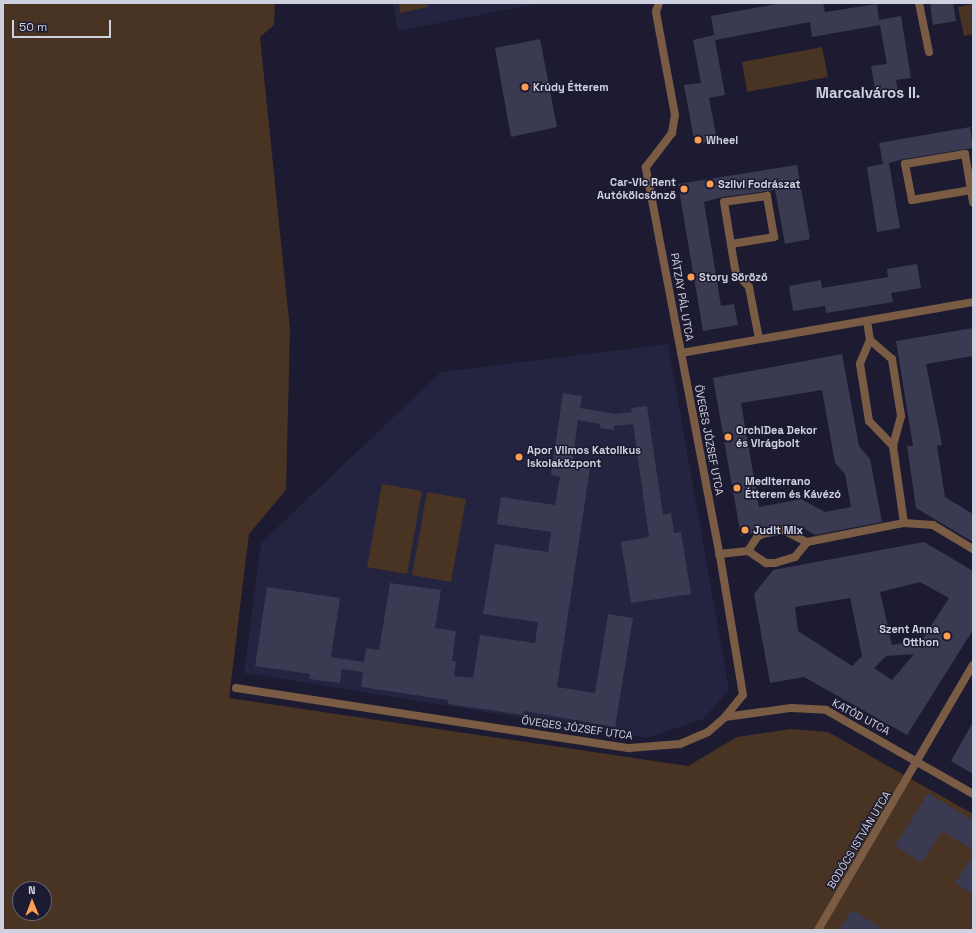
<!DOCTYPE html>
<meta charset="utf-8">
<style>
body{margin:0}
#map{position:relative;width:976px;height:933px;overflow:hidden;background:#1c1b31;font-family:"Space Grotesk",sans-serif}
div>[style]{position:absolute}
.built>*{inset:0;background:#242340}
.green>*{inset:0;background:#493322}
.building>*{inset:0;background:#3a3a53}
.minor>*{height:8px;margin:-4px;padding:0 4px;transform-origin:4px;border-radius:4px;background:#7a5b44}
.dots>*{width:11px;height:11px;translate:-50% -50%;box-sizing:border-box;border:2px solid #1c1b31;border-radius:50%}
span{translate:-50% -50%;white-space:nowrap;text-align:center;line-height:1.15;-webkit-text-stroke:3px #1c1b31;paint-order:stroke}
.poi-label{font-size:11px;color:#d0d1e0;font-weight:700}
.left{translate:0 -50%;text-align:left}
.right{translate:-100% -50%;text-align:right}
.street-label{font-size:11px;color:#d0d1e0}
.district-label{font-size:15px;color:#d0d1e0;font-weight:700}
.frame{position:absolute;inset:0;border:4px solid #d0d1e0;pointer-events:none}
.north{position:absolute;left:12px;top:881px;width:40px;height:40px;box-sizing:border-box;background:#1c1b31;border:1px solid #646477;border-radius:50%;rotate:359deg;font-size:11px;font-weight:700;line-height:16px;text-align:center;color:#d0d1e0}
.north::after{content:'';display:block;margin:auto;width:14px;height:18px;background:#fb9e52;clip-path:polygon(50% 0,100% 100%,50% 72%,0 100%)}
.scale{position:absolute;left:12px;top:20px;width:99px;height:18px;box-sizing:border-box;border:2px solid #d0d1e0;border-top:0;padding-left:5px;font-size:12px;line-height:14px;white-space:nowrap;color:#d0d1e0;-webkit-text-stroke:3px #1c1b31;paint-order:stroke}
</style>
<div id="map">
<div class="built">
<div style="clip-path:polygon(393px 3px,541px 3px,398px 31px)"></div>
<div style="clip-path:polygon(668px 344px,729px 690px,703px 719px,647px 738px,244px 673px,261px 543px,441px 372px)"></div>
</div>
<div class="green">
<div style="clip-path:polygon(evenodd,3px 3px,275px 3px,274px 25px,260px 37px,290px 330px,286px 490px,249px 534px,229px 698px,688px 766px,737px 737px,791px 729px,828px 732px,973px 814px,973px 930px,3px 930px,3px 3px,20px 889px,44px 889px,44px 913px,20px 913px,20px 889px)"></div>
<div style="clip-path:polygon(399px 3px,428px 3px,428px 7px,400px 13px)"></div>
<div style="clip-path:polygon(973px 4px,973px 34px,964px 36px,958px 7px)"></div>
<div style="clip-path:polygon(822px 47px,828px 77px,747px 92px,742px 62px)"></div>
<div style="clip-path:polygon(382px 484px,422px 491px,407px 574px,367px 567px)"></div>
<div style="clip-path:polygon(427px 492px,466px 499px,451px 582px,412px 575px)"></div>
</div>
<div class="building">
<div style="clip-path:polygon(782px 3px,823px 3px,825px 12px,877px 4px,879px 20px,901px 16px,911px 78px,896px 80px,898px 91px,876px 95px,871px 66px,887px 64px,879px 20px,880px 25px,812px 37px,810px 22px,715px 40px,711px 16px)"></div>
<div style="clip-path:polygon(930px 3px,953px 3px,956px 21px,933px 25px)"></div>
<div style="clip-path:polygon(714px 35px,725px 95px,709px 98px,717px 140px,695px 145px,684px 85px,701px 83px,693px 40px)"></div>
<div style="clip-path:polygon(540px 39px,557px 127px,511px 137px,495px 48px)"></div>
<div style="clip-path:polygon(970px 127px,973px 148px,904px 159px,889px 163px,900px 228px,877px 232px,867px 167px,883px 164px,879px 143px)"></div>
<div style="clip-path:polygon(797px 165px,810px 239px,785px 244px,775px 190px,723px 197px,704px 202px,721px 306px,734px 304px,738px 325px,703px 331px,678px 184px)"></div>
<div style="clip-path:polygon(917px 264px,921px 288px,891px 293px,893px 302px,826px 313px,825px 306px,793px 311px,789px 286px,821px 280px,822px 288px,888px 277px,887px 269px)"></div>
<div style="clip-path:polygon(973px 328px,973px 356px,926px 364px,942px 445px,937px 446px,945px 497px,973px 514px,973px 542px,916px 508px,907px 446px,913px 446px,896px 341px)"></div>
<div style="clip-path:polygon(evenodd,842px 354px,859px 446px,870px 459px,882px 522px,815px 535px,800px 526px,790px 528px,782px 525px,741px 536px,713px 378px,842px 354px,822px 390px,835px 463px,845px 474px,851px 507px,825px 512px,801px 499px,759px 507px,741px 403px,822px 390px)"></div>
<div style="clip-path:polygon(563px 393px,582px 396px,580px 408px,616px 414px,632px 412px,631px 408px,647px 406px,663px 515px,671px 513px,674px 533px,681px 532px,691px 594px,631px 603px,621px 542px,649px 537px,633px 424px,614px 426px,614px 430px,600px 428px,600px 424px,578px 420px,572px 465px,590px 468px,557px 687px,595px 693px,608px 614px,633px 618px,615px 727px,524px 711px,523px 715px,448px 704px,448px 700px,361px 687px,363px 672px,342px 669px,340px 683px,309px 679px,310px 674px,255px 666px,267px 587px,340px 598px,331px 657px,364px 662px,366px 648px,379px 650px,390px 583px,441px 590px,435px 628px,456px 631px,452px 661px,456px 661px,454px 676px,473px 678px,480px 635px,535px 643px,538px 622px,483px 614px,495px 544px,548px 552px,551px 532px,497px 524px,501px 497px,555px 505px,560px 477px,551px 475px)"></div>
<div style="clip-path:polygon(evenodd,924px 542px,973px 571px,973px 630px,907px 735px,804px 677px,770px 683px,754px 594px,773px 570px,924px 542px,920px 582px,949px 598px,922px 640px,892px 645px,880px 592px,920px 582px,924px 542px,850px 598px,862px 656px,852px 666px,798px 631px,795px 607px,850px 598px,924px 542px,914px 654px,892px 680px,874px 668px,886px 656px,914px 654px)"></div>
<div style="clip-path:polygon(973px 722px,973px 774px,951px 761px)"></div>
<div style="clip-path:polygon(928px 793px,973px 821px,973px 850px,942px 831px,922px 863px,895px 846px)"></div>
<div style="clip-path:polygon(973px 855px,973px 894px,955px 883px)"></div>
<div style="clip-path:polygon(852px 910px,885px 930px,839px 930px)"></div>
</div>
<div class="minor">
<div style="left:919px;top:3px;width:50px;rotate:78.5deg"></div>
<div style="left:971px;top:190px;width:60px;rotate:170.4deg"></div>
<div style="left:912px;top:200px;width:37px;rotate:-101deg"></div>
<div style="left:905px;top:164px;width:61px;rotate:-9.5deg"></div>
<div style="left:965px;top:154px;width:49px;rotate:80.5deg"></div>
<div style="left:731px;top:244px;width:44px;rotate:-9.2deg"></div>
<div style="left:774px;top:237px;width:42px;rotate:-99.7deg"></div>
<div style="left:767px;top:196px;width:43px;rotate:172.1deg"></div>
<div style="left:724px;top:202px;width:62px;rotate:80.7deg"></div>
<div style="left:734px;top:263px;width:10px;rotate:79deg"></div>
<div style="left:736px;top:273px;width:19px;rotate:47deg"></div>
<div style="left:749px;top:287px;width:53px;rotate:79.1deg"></div>
<div style="left:867px;top:321px;width:19px;rotate:81deg"></div>
<div style="left:870px;top:340px;width:26px;rotate:113deg"></div>
<div style="left:860px;top:364px;width:58px;rotate:81deg"></div>
<div style="left:869px;top:421px;width:35px;rotate:46deg"></div>
<div style="left:870px;top:340px;width:29px;rotate:41deg"></div>
<div style="left:892px;top:359px;width:58px;rotate:81deg"></div>
<div style="left:901px;top:416px;width:31px;rotate:105deg"></div>
<div style="left:893px;top:446px;width:78px;rotate:81.9deg"></div>
<div style="left:681px;top:353px;width:296px;rotate:-9.9deg"></div>
<div style="left:748px;top:551px;width:17px;rotate:-57deg"></div>
<div style="left:757px;top:537px;width:6px;rotate:-31deg"></div>
<div style="left:762px;top:534px;width:21px;rotate:-11deg"></div>
<div style="left:783px;top:530px;width:27px;rotate:27deg"></div>
<div style="left:807px;top:542px;width:99px;rotate:-11.1deg"></div>
<div style="left:904px;top:523px;width:29px;rotate:4deg"></div>
<div style="left:933px;top:525px;width:47px;rotate:31deg"></div>
<div style="left:719px;top:554px;width:29px;rotate:-6deg"></div>
<div style="left:748px;top:551px;width:22px;rotate:34deg"></div>
<div style="left:766px;top:563px;width:9px"></div>
<div style="left:775px;top:563px;width:21px;rotate:-17deg"></div>
<div style="left:795px;top:557px;width:19px;rotate:-51deg"></div>
<div style="left:236px;top:688px;width:398px;rotate:8.7deg"></div>
<div style="left:629px;top:748px;width:51px;rotate:-4.5deg"></div>
<div style="left:680px;top:744px;width:30px;rotate:-23deg"></div>
<div style="left:708px;top:732px;width:23px;rotate:-41deg"></div>
<div style="left:725px;top:717px;width:28px;rotate:-51deg"></div>
<div style="left:743px;top:695px;width:135px;rotate:-99.4deg"></div>
<div style="left:721px;top:562px;width:402px;rotate:-100.8deg"></div>
<div style="left:646px;top:167px;width:43px;rotate:-52.6deg"></div>
<div style="left:672px;top:133px;width:18px;rotate:-81deg"></div>
<div style="left:675px;top:115px;width:105px;rotate:-100.5deg"></div>
<div style="left:656px;top:12px;width:9px;rotate:-72deg"></div>
<div style="left:725px;top:717px;width:67px;rotate:-7.8deg"></div>
<div style="left:791px;top:708px;width:35px;rotate:3deg"></div>
<div style="left:826px;top:710px;width:169px;rotate:29.7deg"></div>
<div style="left:818px;top:930px;width:307px;rotate:-59.7deg"></div>
</div>
<div class="dots">
<div style="left:525px;top:87px;background:#fb9e52"></div>
<div style="left:698px;top:140px;background:#fb9e52"></div>
<div style="left:710px;top:184px;background:#fb9e52"></div>
<div style="left:684px;top:189px;background:#fb9e52"></div>
<div style="left:691px;top:277px;background:#fb9e52"></div>
<div style="left:728px;top:437px;background:#fb9e52"></div>
<div style="left:519px;top:457px;background:#fb9e52"></div>
<div style="left:737px;top:488px;background:#fb9e52"></div>
<div style="left:745px;top:530px;background:#fb9e52"></div>
<div style="left:947px;top:636px;background:#fb9e52"></div>
</div>
<div class="poi-label">
<span class="left" style="left:533px;top:87px">Krúdy Étterem</span>
<span class="left" style="left:706px;top:140px">Wheel</span>
<span class="right" style="left:676px;top:189px">Car-Vic Rent<br>Autókölcsönző</span>
<span class="left" style="left:718px;top:184px">Szilvi Fodrászat</span>
<span class="left" style="left:699px;top:277px">Story Söröző</span>
<span class="left" style="left:736px;top:437px">OrchiDea Dekor<br>és Virágbolt</span>
<span class="left" style="left:527px;top:457px">Apor Vilmos Katolikus<br>Iskolaközpont</span>
<span class="left" style="left:745px;top:488px">Mediterrano<br>Étterem és Kávézó</span>
<span class="left" style="left:753px;top:530px">Judit Mix</span>
<span class="right" style="left:939px;top:636px">Szent Anna<br>Otthon</span>
</div>
<div class="street-label">
<span style="left:682px;top:297px;rotate:80deg">PÁTZAY PÁL UTCA</span>
<span style="left:709px;top:440px;rotate:79deg">ÖVEGES JÓZSEF UTCA</span>
<span style="left:861px;top:717px;rotate:28deg">KATÓD UTCA</span>
<span style="left:577px;top:728px;rotate:8deg">ÖVEGES JÓZSEF UTCA</span>
<span style="left:859px;top:840px;rotate:-59deg">BODÓCS ISTVÁN UTCA</span>
</div>
<div class="district-label">
<span style="left:868px;top:93px">Marcalváros II.</span>
</div>
<div class="frame"></div>
<div class="north">N</div>
<div class="scale">50 m</div>
</div>
